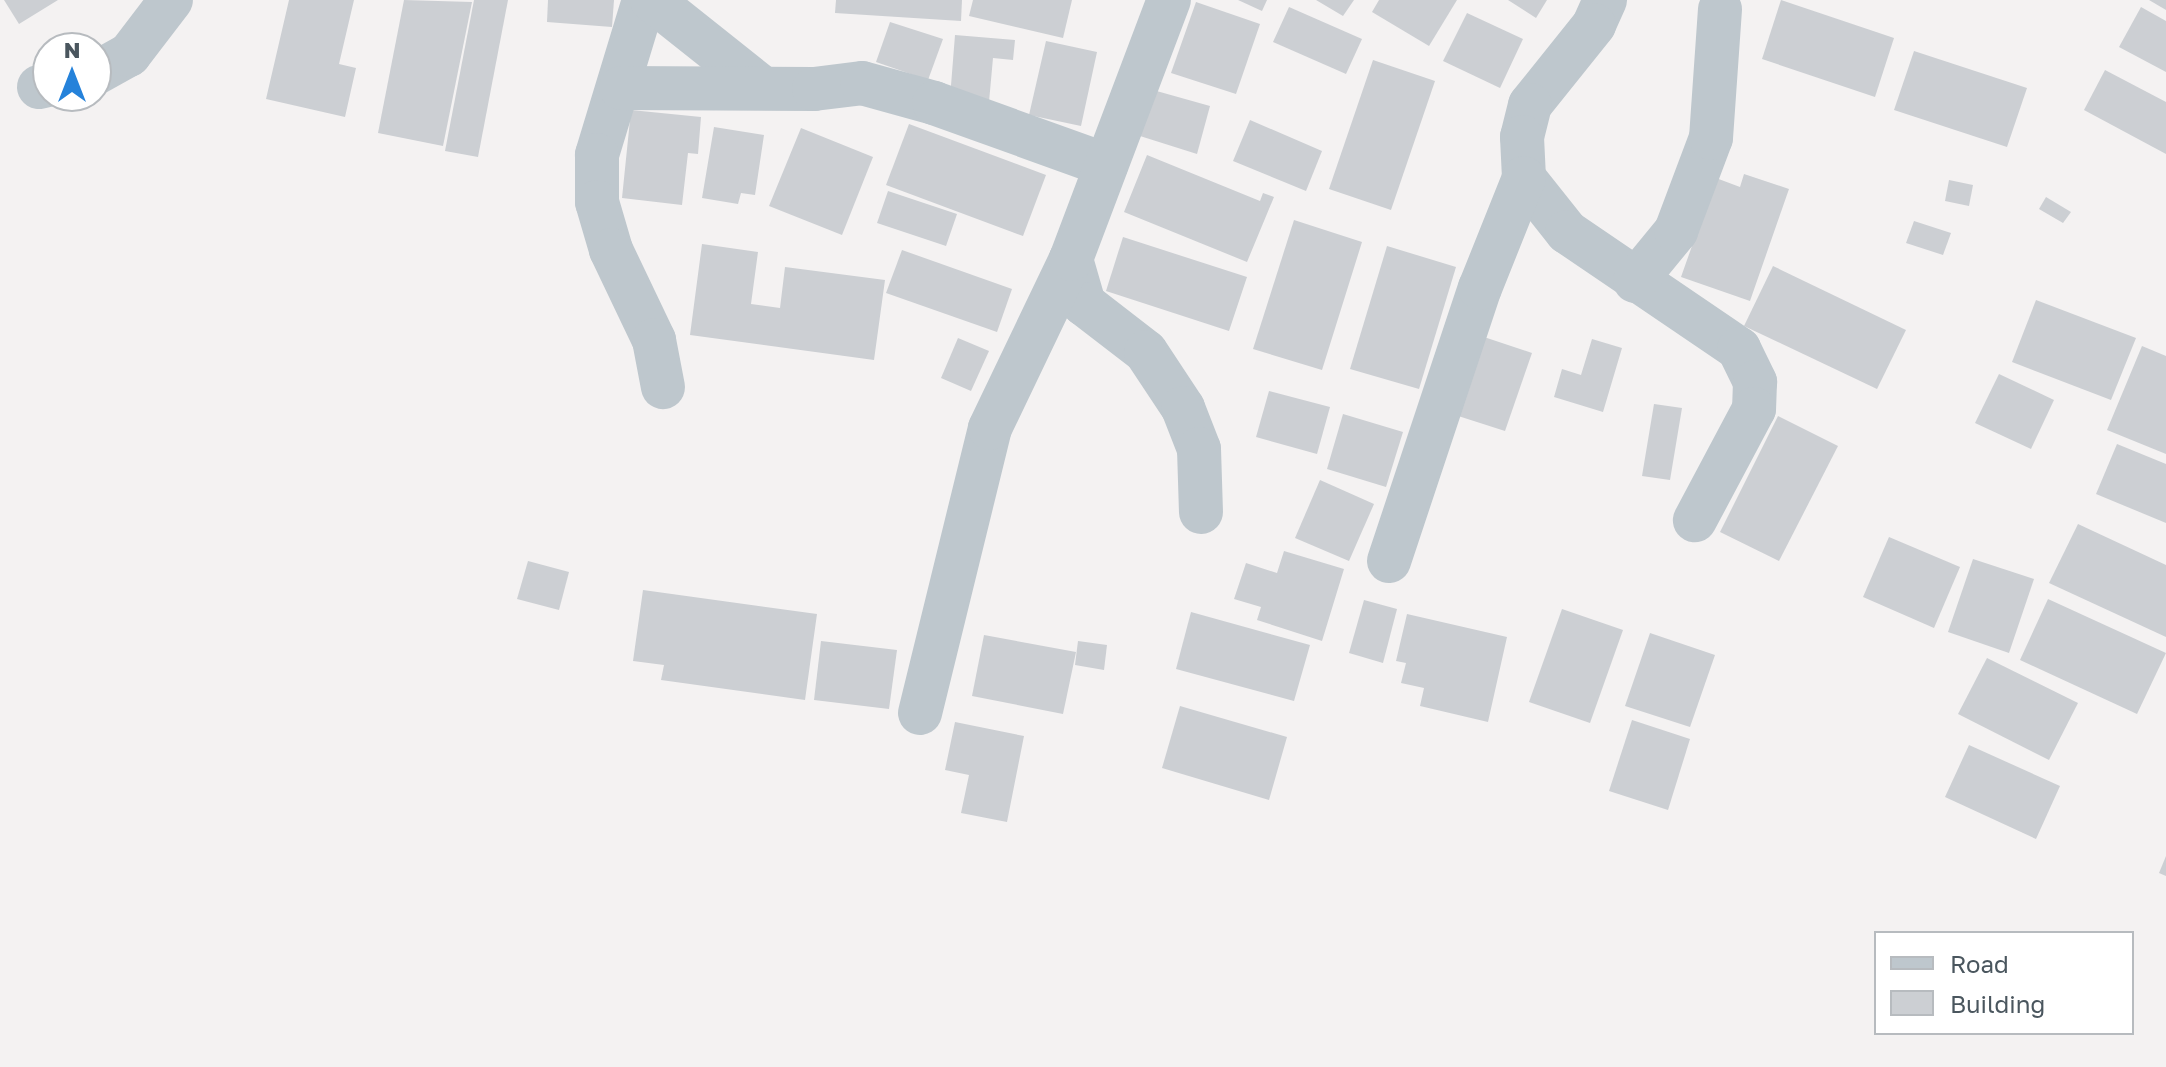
<!DOCTYPE html>
<style>
body{margin:0}
#map{position:relative;width:2166px;height:1067px;overflow:hidden;background:#f4f2f2;font-family:"Golos Text",sans-serif}
div>[style]{position:absolute}
.building>*{inset:0;background:#cccfd3}
.minor>*{height:44px;margin:-22px;padding:0 22px;transform-origin:22px;border-radius:22px;background:#bec7cd}
span{translate:-50% -50%;white-space:nowrap;text-align:center;line-height:1.15;-webkit-text-stroke:6px #fff;paint-order:stroke}
.legend{position:absolute;left:1874px;top:931px;width:260px;height:104px;box-sizing:border-box;background:#fff;border:2px solid #b7bbbf;margin:0;padding:10px 14px;list-style:none;font-size:24px;color:#4a565e}
.legend li{display:flex;align-items:center;gap:16px;height:40px}
.legend b{width:40px;border:2px solid #b7bbbf}
.north{position:absolute;left:32px;top:32px;width:80px;height:80px;box-sizing:border-box;background:#fff;border:2px solid #b7bbbf;border-radius:50%;rotate:0deg;font-size:22px;font-weight:700;line-height:32px;text-align:center;color:#4a565e}
.north::after{content:'';display:block;margin:auto;width:28px;height:36px;background:#2582da;clip-path:polygon(50% 0,100% 100%,50% 72%,0 100%)}
</style>
<div id="map">
<div class="building">
<div style="clip-path:polygon(4px 0,58px 0,19px 24px)"></div>
<div style="clip-path:polygon(289px 0,354px 0,339px 64px,356px 68px,345px 117px,266px 99px)"></div>
<div style="clip-path:polygon(404px 0,472px 2px,443px 146px,378px 133px)"></div>
<div style="clip-path:polygon(474px 0,508px 0,478px 157px,445px 151px)"></div>
<div style="clip-path:polygon(548px 0,614px 0,612px 27px,547px 22px)"></div>
<div style="clip-path:polygon(836px 0,962px 0,961px 21px,835px 13px)"></div>
<div style="clip-path:polygon(973px 0,1072px 0,1063px 38px,969px 16px)"></div>
<div style="clip-path:polygon(1238px 0,1267px 0,1262px 11px)"></div>
<div style="clip-path:polygon(1316px 0,1354px 0,1343px 16px)"></div>
<div style="clip-path:polygon(1379px 0,1457px 0,1429px 46px,1372px 12px)"></div>
<div style="clip-path:polygon(1508px 0,1547px 0,1536px 18px)"></div>
<div style="clip-path:polygon(1781px 0,1894px 38px,1875px 97px,1762px 59px)"></div>
<div style="clip-path:polygon(2149px 0,2166px 0,2166px 10px)"></div>
<div style="clip-path:polygon(1196px 2px,1260px 24px,1236px 94px,1171px 73px)"></div>
<div style="clip-path:polygon(1289px 7px,1362px 39px,1346px 74px,1273px 42px)"></div>
<div style="clip-path:polygon(2141px 7px,2166px 21px,2166px 72px,2119px 47px)"></div>
<div style="clip-path:polygon(1467px 13px,1523px 39px,1500px 88px,1443px 61px)"></div>
<div style="clip-path:polygon(890px 22px,943px 39px,928px 80px,876px 62px)"></div>
<div style="clip-path:polygon(955px 35px,1015px 40px,1013px 60px,993px 58px,989px 102px,950px 98px)"></div>
<div style="clip-path:polygon(1046px 41px,1097px 52px,1081px 126px,1029px 115px)"></div>
<div style="clip-path:polygon(1914px 51px,2027px 88px,2007px 147px,1894px 110px)"></div>
<div style="clip-path:polygon(1373px 60px,1435px 81px,1391px 210px,1329px 189px)"></div>
<div style="clip-path:polygon(2105px 70px,2166px 102px,2166px 154px,2084px 110px)"></div>
<div style="clip-path:polygon(1153px 90px,1210px 106px,1197px 154px,1140px 136px)"></div>
<div style="clip-path:polygon(631px 110px,701px 117px,698px 154px,688px 153px,682px 205px,622px 198px)"></div>
<div style="clip-path:polygon(1250px 120px,1322px 151px,1306px 191px,1233px 161px)"></div>
<div style="clip-path:polygon(909px 124px,1046px 175px,1023px 236px,886px 185px)"></div>
<div style="clip-path:polygon(714px 127px,764px 135px,755px 195px,741px 193px,738px 204px,702px 198px)"></div>
<div style="clip-path:polygon(801px 128px,873px 157px,842px 235px,769px 206px)"></div>
<div style="clip-path:polygon(1147px 155px,1260px 201px,1263px 193px,1274px 197px,1247px 262px,1124px 212px)"></div>
<div style="clip-path:polygon(1744px 174px,1789px 189px,1750px 301px,1681px 277px,1716px 178px,1740px 187px)"></div>
<div style="clip-path:polygon(1949px 180px,1973px 185px,1969px 206px,1945px 201px)"></div>
<div style="clip-path:polygon(888px 191px,957px 214px,946px 246px,877px 223px)"></div>
<div style="clip-path:polygon(2046px 197px,2071px 212px,2063px 223px,2039px 209px)"></div>
<div style="clip-path:polygon(1294px 220px,1362px 242px,1322px 370px,1253px 349px)"></div>
<div style="clip-path:polygon(1914px 221px,1951px 233px,1943px 255px,1906px 243px)"></div>
<div style="clip-path:polygon(1123px 237px,1247px 277px,1229px 331px,1106px 291px)"></div>
<div style="clip-path:polygon(702px 244px,758px 252px,751px 304px,780px 308px,785px 267px,885px 280px,874px 360px,690px 335px)"></div>
<div style="clip-path:polygon(1387px 246px,1456px 267px,1419px 389px,1350px 369px)"></div>
<div style="clip-path:polygon(902px 250px,1012px 289px,997px 332px,886px 293px)"></div>
<div style="clip-path:polygon(1773px 266px,1906px 330px,1877px 389px,1744px 326px)"></div>
<div style="clip-path:polygon(2036px 300px,2136px 338px,2111px 400px,2012px 362px)"></div>
<div style="clip-path:polygon(1478px 335px,1532px 353px,1505px 431px,1452px 414px)"></div>
<div style="clip-path:polygon(958px 338px,989px 351px,971px 391px,941px 378px)"></div>
<div style="clip-path:polygon(1592px 339px,1622px 348px,1603px 412px,1554px 397px,1562px 369px,1581px 375px)"></div>
<div style="clip-path:polygon(2142px 346px,2166px 356px,2166px 454px,2107px 430px)"></div>
<div style="clip-path:polygon(1999px 374px,2054px 400px,2031px 449px,1975px 423px)"></div>
<div style="clip-path:polygon(1269px 391px,1330px 407px,1317px 454px,1256px 437px)"></div>
<div style="clip-path:polygon(1654px 404px,1682px 408px,1670px 480px,1642px 476px)"></div>
<div style="clip-path:polygon(1343px 414px,1403px 432px,1386px 487px,1327px 469px)"></div>
<div style="clip-path:polygon(1778px 416px,1838px 446px,1779px 561px,1720px 532px)"></div>
<div style="clip-path:polygon(2117px 444px,2166px 464px,2166px 523px,2096px 494px)"></div>
<div style="clip-path:polygon(1320px 480px,1374px 504px,1349px 561px,1295px 538px)"></div>
<div style="clip-path:polygon(2078px 524px,2166px 565px,2166px 637px,2049px 583px)"></div>
<div style="clip-path:polygon(1889px 537px,1960px 567px,1934px 628px,1863px 597px)"></div>
<div style="clip-path:polygon(1284px 551px,1344px 569px,1322px 641px,1257px 620px,1261px 607px,1234px 599px,1246px 563px,1277px 573px)"></div>
<div style="clip-path:polygon(1973px 559px,2034px 579px,2009px 653px,1948px 632px)"></div>
<div style="clip-path:polygon(528px 561px,569px 572px,559px 610px,517px 599px)"></div>
<div style="clip-path:polygon(643px 590px,817px 614px,805px 700px,661px 680px,664px 665px,633px 661px)"></div>
<div style="clip-path:polygon(2048px 599px,2166px 653px,2137px 714px,2020px 660px)"></div>
<div style="clip-path:polygon(1364px 600px,1397px 609px,1383px 663px,1349px 653px)"></div>
<div style="clip-path:polygon(1562px 609px,1623px 630px,1590px 723px,1529px 702px)"></div>
<div style="clip-path:polygon(1191px 612px,1310px 645px,1294px 701px,1176px 669px)"></div>
<div style="clip-path:polygon(1407px 614px,1507px 637px,1488px 722px,1420px 706px,1424px 688px,1401px 683px,1406px 663px,1396px 661px)"></div>
<div style="clip-path:polygon(1650px 633px,1715px 655px,1690px 727px,1625px 706px)"></div>
<div style="clip-path:polygon(984px 635px,1076px 652px,1063px 714px,972px 696px)"></div>
<div style="clip-path:polygon(821px 641px,897px 650px,889px 709px,814px 700px)"></div>
<div style="clip-path:polygon(1078px 641px,1107px 645px,1104px 670px,1075px 665px)"></div>
<div style="clip-path:polygon(1987px 658px,2078px 703px,2049px 760px,1958px 714px)"></div>
<div style="clip-path:polygon(1180px 706px,1287px 737px,1269px 800px,1162px 768px)"></div>
<div style="clip-path:polygon(1632px 720px,1690px 739px,1668px 810px,1609px 791px)"></div>
<div style="clip-path:polygon(955px 722px,1024px 736px,1007px 822px,961px 813px,969px 775px,945px 770px)"></div>
<div style="clip-path:polygon(1969px 745px,2060px 786px,2036px 839px,1945px 797px)"></div>
<div style="clip-path:polygon(2166px 856px,2166px 876px,2159px 873px)"></div>
</div>
<div class="minor">
<div style="left:644px;top:0;width:162px;rotate:106.9deg"></div>
<div style="left:597px;top:155px;width:47px;rotate:90deg"></div>
<div style="left:597px;top:202px;width:50px;rotate:73.7deg"></div>
<div style="left:611px;top:250px;width:100px;rotate:64.5deg"></div>
<div style="left:654px;top:340px;width:48px;rotate:79.2deg"></div>
<div style="left:652px;top:0;width:138px;rotate:38.5deg"></div>
<div style="left:1605px;top:0;width:27px;rotate:114deg"></div>
<div style="left:1594px;top:25px;width:102px;rotate:128.7deg"></div>
<div style="left:1530px;top:105px;width:33px;rotate:104deg"></div>
<div style="left:1522px;top:137px;width:41px;rotate:87.2deg"></div>
<div style="left:1524px;top:178px;width:69px;rotate:51.5deg"></div>
<div style="left:1567px;top:232px;width:208px;rotate:34.2deg"></div>
<div style="left:1739px;top:349px;width:37px;rotate:64deg"></div>
<div style="left:1755px;top:382px;width:27px;rotate:92deg"></div>
<div style="left:1754px;top:409px;width:126px;rotate:118deg"></div>
<div style="left:96px;top:73px;width:38px;rotate:-29deg"></div>
<div style="left:129px;top:55px;width:69px;rotate:-52.6deg"></div>
<div style="left:39px;top:87px;width:9px;rotate:-13deg"></div>
<div style="left:621px;top:88px;width:193px;rotate:0.3deg"></div>
<div style="left:814px;top:89px;width:48px;rotate:-7.1deg"></div>
<div style="left:862px;top:83px;width:75px;rotate:15.5deg"></div>
<div style="left:934px;top:103px;width:183px;rotate:19.8deg"></div>
<div style="left:1071px;top:259px;width:47px;rotate:73.9deg"></div>
<div style="left:1084px;top:304px;width:78px;rotate:37.7deg"></div>
<div style="left:1146px;top:352px;width:67px;rotate:56.5deg"></div>
<div style="left:1183px;top:408px;width:44px;rotate:68.7deg"></div>
<div style="left:1199px;top:449px;width:63px;rotate:88.2deg"></div>
<div style="left:1635px;top:281px;width:65px;rotate:-50.6deg"></div>
<div style="left:1676px;top:231px;width:99px;rotate:-69.4deg"></div>
<div style="left:1711px;top:138px;width:129px;rotate:-86deg"></div>
<div style="left:1389px;top:561px;width:288px;rotate:-71.6deg"></div>
<div style="left:1480px;top:288px;width:118px;rotate:-68.2deg"></div>
<div style="left:920px;top:713px;width:293px;rotate:-76.2deg"></div>
<div style="left:990px;top:428px;width:187px;rotate:-64.4deg"></div>
<div style="left:1071px;top:259px;width:277px;rotate:-69.3deg"></div>
</div>
<ul class="legend">
<li><b style="height:10px;background:#bec7cd"></b>Road</li>
<li><b style="height:22px;background:#cccfd3"></b>Building</li>
</ul>
<div class="north">N</div>
</div>
